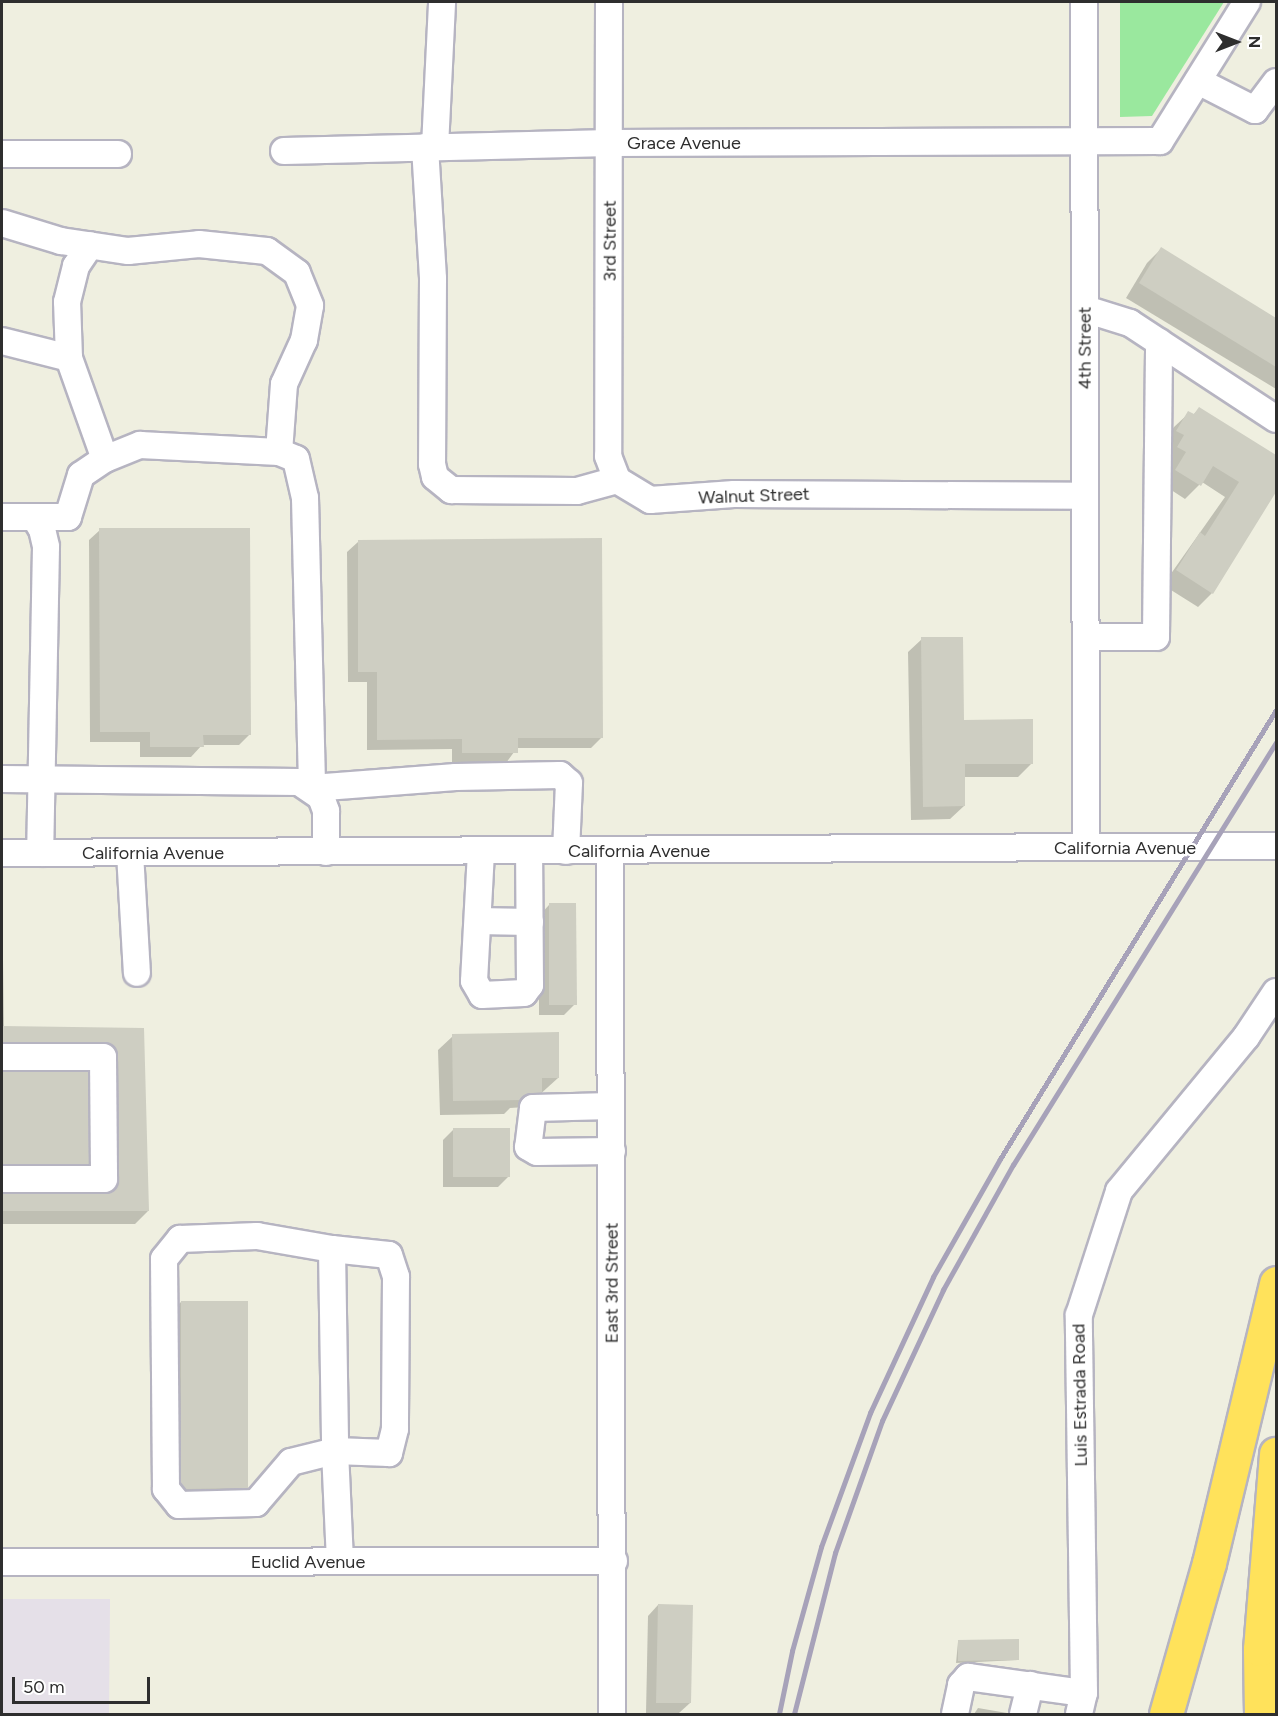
<!DOCTYPE html>
<style>
body{margin:0}
#map{position:relative;width:1278px;height:1716px;overflow:hidden;background:#efefe0;font-family:Figtree,sans-serif}
div>[style]{position:absolute}
.industrial>*{inset:0;background:#e5e0e8}
.green>*{inset:0;background:#9ae89e}
.shadow>*{inset:0;background:#0003}
.building>*{inset:0;background:#cecec2}
.roads{filter:drop-shadow(2px 0 #b6b4c1) drop-shadow(-2px 0 #b6b4c1) drop-shadow(0 2px #b6b4c1) drop-shadow(0 -2px #b6b4c1)}
.minor>*{height:26px;margin:-13px;padding:0 13px;transform-origin:13px;border-radius:13px;background:#fff}
.highway>*{height:33px;margin:-16.5px;padding:0 16.5px;transform-origin:16.5px;border-radius:16.5px;background:#ffe25b}
.rail>*{height:4.5px;margin:-2.25px;padding:0 2.25px;transform-origin:2.25px;border-radius:2.25px;background:#a7a2b9}
span{translate:-50% -50%;white-space:nowrap;text-align:center;line-height:1.15;-webkit-text-stroke:4.5px #fff;paint-order:stroke}
.street-label{font-size:18px;color:#2e2e2e}
.frame{position:absolute;inset:0;border:3px solid #2e2e2e;pointer-events:none}
.north{position:absolute;left:1206px;top:12px;width:60px;height:60px;-webkit-text-stroke:4px #fff;paint-order:stroke;rotate:90deg;font-size:16px;font-weight:700;line-height:24px;text-align:center;color:#2e2e2e}
.north::after{content:'';display:block;margin:auto;width:21px;height:27px;background:#2e2e2e;clip-path:polygon(50% 0,100% 100%,50% 72%,0 100%)}
.scale{position:absolute;left:12px;top:1677px;width:138px;height:27px;box-sizing:border-box;border:3px solid #2e2e2e;border-top:0;padding-left:8px;font-size:18px;line-height:21px;white-space:nowrap;color:#2e2e2e;-webkit-text-stroke:4px #fff;paint-order:stroke}
</style>
<div id="map">
<div class="industrial">
<div style="clip-path:polygon(2px 1599px,110px 1599px,109px 1714px,2px 1714px)"></div>
</div>
<div class="green">
<div style="clip-path:polygon(1120px 2px,1224px 2px,1152px 116px,1120px 117px)"></div>
</div>
<div class="shadow">
<div style="clip-path:polygon(1161px 249px,1276px 319px,1276px 389px,1126px 298px,1147px 263px)"></div>
<div style="clip-path:polygon(1199px 409px,1276px 457px,1276px 490px,1212px 593px,1198px 607px,1163px 585px,1225px 497px,1202px 482px,1185px 499px,1162px 484px,1173px 467px,1164px 461px,1171px 450px,1163px 445px,1174px 427px,1189px 413px,1193px 415px)"></div>
<div style="clip-path:polygon(100px 530px,250px 734px,239px 745px,202px 745px,191px 757px,140px 757px,140px 742px,90px 742px,89px 540px)"></div>
<div style="clip-path:polygon(358px 542px,602px 737px,591px 748px,517px 748px,506px 763px,452px 763px,452px 749px,367px 750px,367px 682px,348px 682px,347px 552px)"></div>
<div style="clip-path:polygon(922px 639px,963px 721px,1032px 763px,1018px 777px,963px 777px,964px 806px,950px 819px,911px 820px,908px 652px)"></div>
<div style="clip-path:polygon(2px 887px,4px 1028px,142px 1030px,148px 1211px,135px 1224px,2px 1224px,2px 1193px,104px 1196px,105px 1071px,2px 1055px)"></div>
<div style="clip-path:polygon(549px 905px,575px 1004px,564px 1015px,539px 1015px,539px 916px)"></div>
<div style="clip-path:polygon(453px 1036px,558px 1078px,526px 1107px,510px 1108px,504px 1114px,440px 1115px,438px 1050px)"></div>
<div style="clip-path:polygon(2px 1073px,87px 1074px,87px 1163px,74px 1177px,2px 1178px)"></div>
<div style="clip-path:polygon(454px 1129px,509px 1176px,498px 1187px,443px 1187px,443px 1140px)"></div>
<div style="clip-path:polygon(181px 1302px,247px 1488px,232px 1502px,171px 1503px,167px 1316px)"></div>
<div style="clip-path:polygon(658px 1605px,690px 1703px,679px 1713px,646px 1713px,648px 1616px)"></div>
<div style="clip-path:polygon(958px 1642px,1018px 1660px,956px 1663px)"></div>
<div style="clip-path:polygon(978px 1708px,1007px 1713px,1007px 1714px,974px 1714px)"></div>
</div>
<div class="building">
<div style="clip-path:polygon(1161px 247px,1276px 318px,1276px 367px,1139px 283px)"></div>
<div style="clip-path:polygon(1199px 407px,1276px 455px,1276px 492px,1213px 594px,1176px 570px,1200px 532px,1205px 536px,1239px 482px,1213px 466px,1201px 486px,1175px 470px,1186px 452px,1177px 447px,1184px 435px,1176px 431px,1188px 411px,1194px 414px)"></div>
<div style="clip-path:polygon(99px 528px,250px 528px,251px 735px,203px 735px,204px 747px,150px 747px,150px 732px,100px 732px)"></div>
<div style="clip-path:polygon(602px 538px,603px 738px,518px 738px,518px 753px,462px 753px,462px 739px,377px 740px,377px 672px,358px 672px,358px 540px)"></div>
<div style="clip-path:polygon(921px 637px,963px 637px,964px 720px,1033px 719px,1033px 764px,965px 764px,965px 806px,923px 807px)"></div>
<div style="clip-path:polygon(549px 903px,576px 903px,577px 1005px,549px 1005px)"></div>
<div style="clip-path:polygon(2px 1026px,144px 1028px,149px 1211px,2px 1211px,2px 1194px,104px 1194px,112px 1192px,119px 1179px,116px 1049px,103px 1042px,2px 1042px)"></div>
<div style="clip-path:polygon(559px 1032px,559px 1078px,542px 1078px,542px 1093px,526px 1095px,520px 1100px,453px 1101px,452px 1034px)"></div>
<div style="clip-path:polygon(2px 1072px,88px 1072px,89px 1164px,2px 1164px)"></div>
<div style="clip-path:polygon(453px 1128px,510px 1128px,510px 1177px,453px 1177px)"></div>
<div style="clip-path:polygon(181px 1301px,248px 1301px,248px 1488px,185px 1489px,181px 1484px)"></div>
<div style="clip-path:polygon(658px 1604px,693px 1605px,691px 1703px,656px 1703px)"></div>
<div style="clip-path:polygon(1019px 1639px,1019px 1660px,958px 1661px,958px 1640px)"></div>
</div>
<div class="roads">
<div class="minor">
<div style="left:609px;top:2px;width:454px;rotate:90.1deg"></div>
<div style="left:608px;top:456px;width:26px;rotate:69deg"></div>
<div style="left:1084px;top:2px;width:845px;rotate:89.86deg"></div>
<div style="left:1198px;top:81px;width:64px;rotate:27deg"></div>
<div style="left:1255px;top:110px;width:35px;rotate:-53deg"></div>
<div style="left:425px;top:147px;width:132px;rotate:86.5deg"></div>
<div style="left:433px;top:279px;width:185px;rotate:90.3deg"></div>
<div style="left:432px;top:464px;width:13px;rotate:77deg"></div>
<div style="left:435px;top:477px;width:21px;rotate:39deg"></div>
<div style="left:451px;top:490px;width:126px;rotate:0.5deg"></div>
<div style="left:577px;top:491px;width:41px;rotate:-15.4deg"></div>
<div style="left:617px;top:480px;width:39px;rotate:31deg"></div>
<div style="left:650px;top:500px;width:84px;rotate:-4.1deg"></div>
<div style="left:734px;top:494px;width:351px;rotate:0.3deg"></div>
<div style="left:435px;top:147px;width:145px;rotate:-87.2deg"></div>
<div style="left:284px;top:151px;width:326px;rotate:-1.4deg"></div>
<div style="left:610px;top:143px;width:550px;rotate:-0.21deg"></div>
<div style="left:1160px;top:141px;width:164px;rotate:-58deg"></div>
<div style="left:2px;top:154px;width:116px"></div>
<div style="left:2px;top:223px;width:62px;rotate:17deg"></div>
<div style="left:61px;top:241px;width:68px;rotate:8.5deg"></div>
<div style="left:128px;top:251px;width:71px;rotate:-5.6deg"></div>
<div style="left:199px;top:244px;width:68px;rotate:5.9deg"></div>
<div style="left:267px;top:251px;width:37px;rotate:36deg"></div>
<div style="left:297px;top:273px;width:35px;rotate:68deg"></div>
<div style="left:310px;top:306px;width:35px;rotate:100deg"></div>
<div style="left:304px;top:340px;width:48px;rotate:114.4deg"></div>
<div style="left:284px;top:384px;width:68px;rotate:94.2deg"></div>
<div style="left:1085px;top:309px;width:47px;rotate:17.3deg"></div>
<div style="left:1130px;top:323px;width:175px;rotate:33.3deg"></div>
<div style="left:2px;top:341px;width:69px;rotate:14.2deg"></div>
<div style="left:69px;top:358px;width:107px;rotate:70.4deg"></div>
<div style="left:69px;top:358px;width:56px;rotate:-92deg"></div>
<div style="left:67px;top:302px;width:37px;rotate:-76deg"></div>
<div style="left:76px;top:266px;width:25px;rotate:-56deg"></div>
<div style="left:2px;top:517px;width:66px"></div>
<div style="left:68px;top:517px;width:44px;rotate:-72.8deg"></div>
<div style="left:81px;top:475px;width:29px;rotate:-34deg"></div>
<div style="left:105px;top:459px;width:38px;rotate:-22deg"></div>
<div style="left:140px;top:445px;width:139px;rotate:2.9deg"></div>
<div style="left:279px;top:452px;width:18px;rotate:22deg"></div>
<div style="left:296px;top:459px;width:40px;rotate:77deg"></div>
<div style="left:305px;top:498px;width:290px;rotate:88.6deg"></div>
<div style="left:312px;top:788px;width:144px;rotate:-4.4deg"></div>
<div style="left:456px;top:777px;width:104px;rotate:-1.1deg"></div>
<div style="left:560px;top:775px;width:12px;rotate:42deg"></div>
<div style="left:569px;top:783px;width:68px;rotate:92.5deg"></div>
<div style="left:35px;top:518px;width:13px;rotate:58deg"></div>
<div style="left:42px;top:529px;width:18px;rotate:77deg"></div>
<div style="left:46px;top:547px;width:306px;rotate:91.1deg"></div>
<div style="left:1086px;top:637px;width:70px"></div>
<div style="left:1156px;top:637px;width:295px;rotate:-89.4deg"></div>
<div style="left:2px;top:779px;width:297px;rotate:0.6deg"></div>
<div style="left:299px;top:782px;width:27px;rotate:34deg"></div>
<div style="left:321px;top:797px;width:15px;rotate:70deg"></div>
<div style="left:326px;top:811px;width:41px;rotate:90deg"></div>
<div style="left:610px;top:851px;width:863px;rotate:89.87deg"></div>
<div style="left:481px;top:852px;width:129px;rotate:93.1deg"></div>
<div style="left:474px;top:981px;width:16px;rotate:60deg"></div>
<div style="left:482px;top:995px;width:42px;rotate:-2.7deg"></div>
<div style="left:524px;top:993px;width:10px;rotate:-53deg"></div>
<div style="left:530px;top:985px;width:133px;rotate:-90.4deg"></div>
<div style="left:2px;top:853px;width:1274px;rotate:-0.31deg"></div>
<div style="left:130px;top:853px;width:120px;rotate:86.7deg"></div>
<div style="left:478px;top:921px;width:52px;rotate:1.1deg"></div>
<div style="left:2px;top:1057px;width:101px"></div>
<div style="left:103px;top:1057px;width:122px;rotate:89.5deg"></div>
<div style="left:104px;top:1179px;width:102px;rotate:180deg"></div>
<div style="left:611px;top:1106px;width:78px;rotate:178.5deg"></div>
<div style="left:533px;top:1108px;width:39px;rotate:97deg"></div>
<div style="left:528px;top:1147px;width:10px;rotate:29deg"></div>
<div style="left:537px;top:1152px;width:75px;rotate:-0.8deg"></div>
<div style="left:332px;top:1249px;width:57px;rotate:6deg"></div>
<div style="left:389px;top:1255px;width:23px;rotate:72deg"></div>
<div style="left:396px;top:1277px;width:152px;rotate:90.4deg"></div>
<div style="left:395px;top:1429px;width:25px;rotate:104deg"></div>
<div style="left:389px;top:1453px;width:54px;rotate:-177.9deg"></div>
<div style="left:335px;top:1451px;width:45px;rotate:166deg"></div>
<div style="left:291px;top:1462px;width:54px;rotate:130.5deg"></div>
<div style="left:256px;top:1503px;width:77px;rotate:178.5deg"></div>
<div style="left:179px;top:1505px;width:21px;rotate:-129deg"></div>
<div style="left:166px;top:1489px;width:230px;rotate:-90.5deg"></div>
<div style="left:164px;top:1259px;width:26px;rotate:-51deg"></div>
<div style="left:180px;top:1239px;width:77px;rotate:-2.2deg"></div>
<div style="left:257px;top:1236px;width:76px;rotate:9.8deg"></div>
<div style="left:332px;top:1249px;width:202px;rotate:89.1deg"></div>
<div style="left:335px;top:1451px;width:110px;rotate:87.4deg"></div>
<div style="left:2px;top:1562px;width:612px;rotate:-0.09deg"></div>
<div style="left:955px;top:1714px;width:30px;rotate:-78deg"></div>
<div style="left:961px;top:1685px;width:11px;rotate:-49deg"></div>
<div style="left:968px;top:1677px;width:117px;rotate:7.9deg"></div>
<div style="left:1023px;top:1714px;width:30px;rotate:-76deg"></div>
<div style="left:1079px;top:1714px;width:22px;rotate:-77deg"></div>
<div style="left:1084px;top:1693px;width:378px;rotate:-90.8deg"></div>
<div style="left:1079px;top:1315px;width:130px;rotate:-72.1deg"></div>
<div style="left:1119px;top:1191px;width:200px;rotate:-50.5deg"></div>
<div style="left:1246px;top:1037px;width:54px;rotate:-56.3deg"></div>
</div>
<div class="highway">
<div style="left:1166px;top:1714px;width:157px;rotate:-74.1deg"></div>
<div style="left:1209px;top:1563px;width:288px;rotate:-76.5deg"></div>
<div style="left:1261px;top:1714px;width:65px;rotate:-90.9deg"></div>
<div style="left:1260px;top:1649px;width:196px;rotate:-85.3deg"></div>
</div>
</div>
<div class="rail">
<div style="left:779px;top:1714px;width:64px;rotate:-78.3deg"></div>
<div style="left:792px;top:1651px;width:108px;rotate:-74.4deg"></div>
<div style="left:821px;top:1547px;width:143px;rotate:-69.9deg"></div>
<div style="left:870px;top:1413px;width:150px;rotate:-65.1deg"></div>
<div style="left:933px;top:1277px;width:136px;rotate:-60.4deg"></div>
<div style="left:1000px;top:1159px;width:527px;rotate:-58.42deg"></div>
<div style="left:794px;top:1714px;width:166px;rotate:-75.7deg"></div>
<div style="left:835px;top:1553px;width:140px;rotate:-70.4deg"></div>
<div style="left:882px;top:1421px;width:145px;rotate:-65deg"></div>
<div style="left:943px;top:1290px;width:143px;rotate:-60.8deg"></div>
<div style="left:1013px;top:1165px;width:497px;rotate:-58.1deg"></div>
</div>
<div class="street-label">
<span style="left:684px;top:143px">Grace Avenue</span>
<span style="left:610px;top:241px;rotate:-90deg">3rd Street</span>
<span style="left:1085px;top:348px;rotate:-90deg">4th Street</span>
<span style="left:754px;top:496px;rotate:-2deg">Walnut Street</span>
<span style="left:1125px;top:848px">California Avenue</span>
<span style="left:639px;top:851px">California Avenue</span>
<span style="left:153px;top:853px">California Avenue</span>
<span style="left:612px;top:1283px;rotate:-90deg">East 3rd Street</span>
<span style="left:1080px;top:1395px;rotate:-91deg">Luis Estrada Road</span>
<span style="left:308px;top:1562px">Euclid Avenue</span>
</div>
<div class="frame"></div>
<div class="north">N</div>
<div class="scale">50 m</div>
</div>
